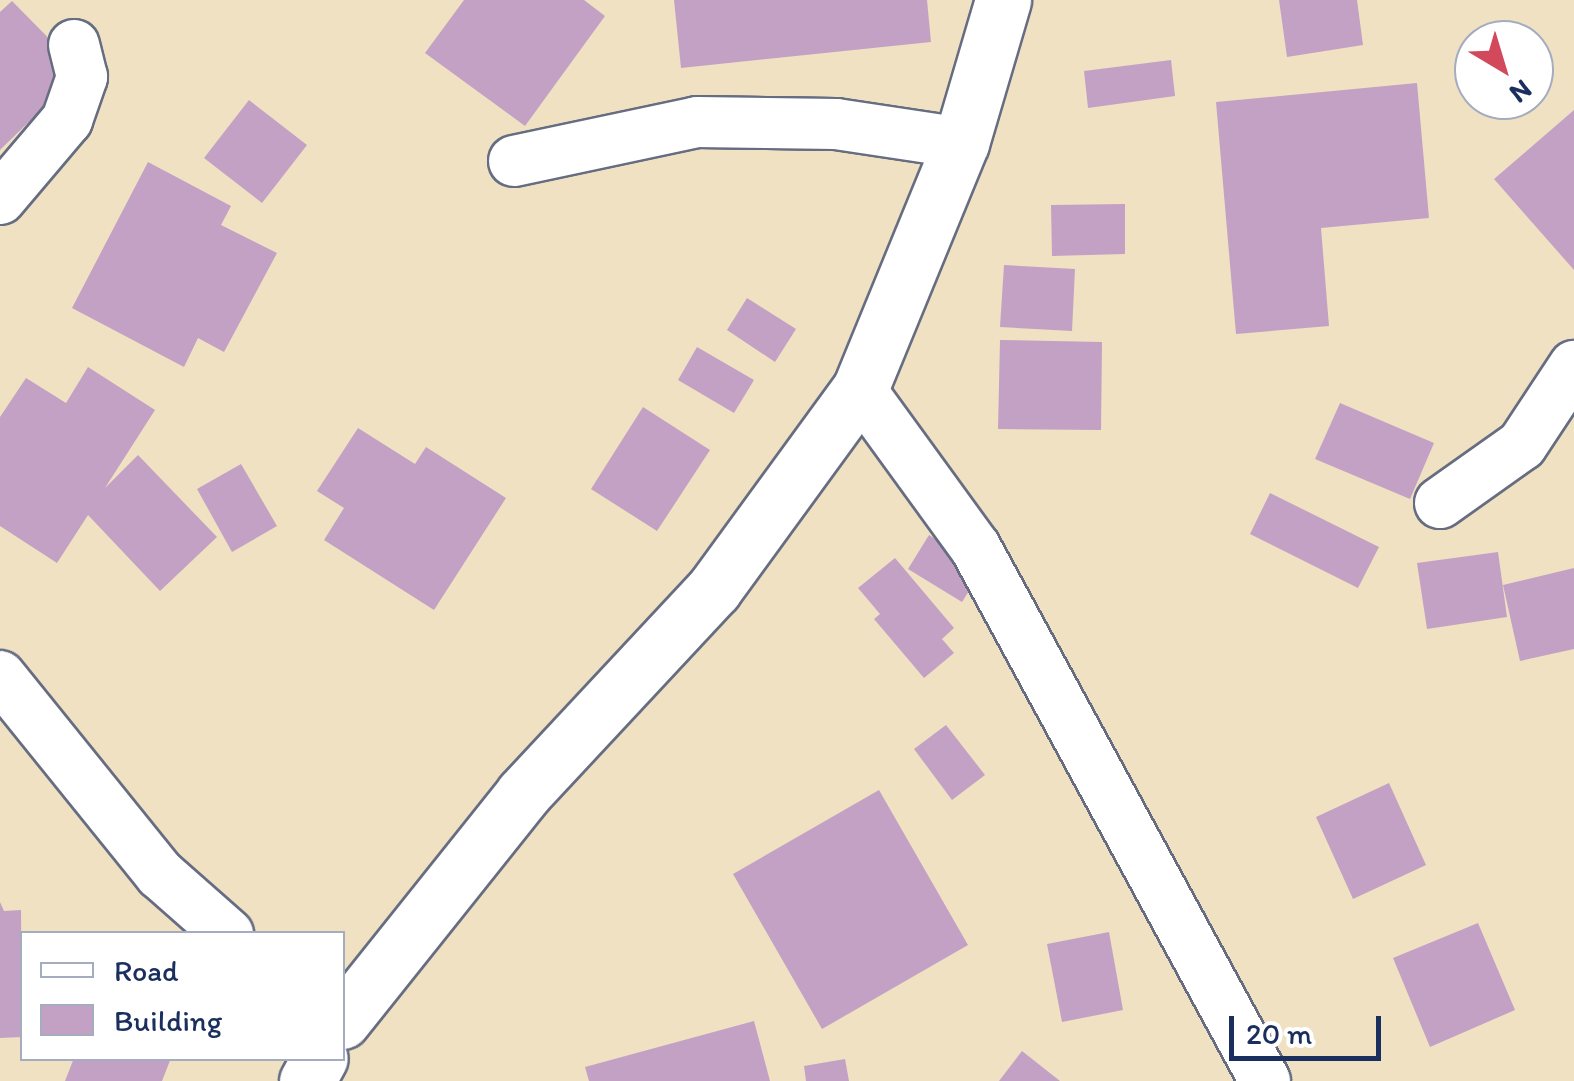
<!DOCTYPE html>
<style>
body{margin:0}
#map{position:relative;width:1574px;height:1081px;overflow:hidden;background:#f0e1c3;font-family:Itim,sans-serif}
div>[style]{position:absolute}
.building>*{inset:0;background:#c3a1c4}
.roads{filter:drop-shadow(2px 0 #666d81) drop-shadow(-2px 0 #666d81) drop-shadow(0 2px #666d81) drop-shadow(0 -2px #666d81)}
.minor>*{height:50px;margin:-25px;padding:0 25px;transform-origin:25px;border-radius:25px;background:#fff}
.secondary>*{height:55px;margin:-27.5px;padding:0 27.5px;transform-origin:27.5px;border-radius:27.5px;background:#fff}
span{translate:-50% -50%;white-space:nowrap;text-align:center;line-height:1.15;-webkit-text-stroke:10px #fff;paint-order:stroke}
.legend{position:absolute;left:20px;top:931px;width:325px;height:130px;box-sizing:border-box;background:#fff;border:2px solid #a4acbf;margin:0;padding:12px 18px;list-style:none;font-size:30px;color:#1b2f5e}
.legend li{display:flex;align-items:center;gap:20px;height:50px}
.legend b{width:50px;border:2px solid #a4acbf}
.north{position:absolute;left:1454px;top:20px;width:100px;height:100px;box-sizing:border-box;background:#fff;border:2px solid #a4acbf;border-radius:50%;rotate:142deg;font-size:28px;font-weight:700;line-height:40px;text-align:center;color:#1b2f5e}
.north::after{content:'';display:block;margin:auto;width:35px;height:45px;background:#d1495b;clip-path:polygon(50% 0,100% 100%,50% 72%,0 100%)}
.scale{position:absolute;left:1229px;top:1016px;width:152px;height:45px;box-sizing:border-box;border:5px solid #1b2f5e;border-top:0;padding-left:12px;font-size:30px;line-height:35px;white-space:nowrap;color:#1b2f5e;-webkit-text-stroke:8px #fff;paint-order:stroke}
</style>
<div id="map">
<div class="building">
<div style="clip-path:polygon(464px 0,584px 0,605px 16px,525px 126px,425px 53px)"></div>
<div style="clip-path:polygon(674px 0,927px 0,931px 42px,681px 68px)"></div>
<div style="clip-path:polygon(1279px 0,1357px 0,1363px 45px,1287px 57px)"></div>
<div style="clip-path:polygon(12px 1px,81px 71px,0 150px,0 12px)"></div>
<div style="clip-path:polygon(1171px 60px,1175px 96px,1088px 108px,1084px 71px)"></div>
<div style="clip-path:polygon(1417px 83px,1429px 218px,1321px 228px,1329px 326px,1236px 334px,1216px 102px)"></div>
<div style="clip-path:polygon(249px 100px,307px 145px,262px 203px,204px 158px)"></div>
<div style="clip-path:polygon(1574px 110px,1574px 270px,1494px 179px)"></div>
<div style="clip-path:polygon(148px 162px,231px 206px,221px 225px,277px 253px,224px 352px,198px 338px,184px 367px,72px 308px)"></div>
<div style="clip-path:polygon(1125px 204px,1125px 254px,1052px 256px,1051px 205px)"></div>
<div style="clip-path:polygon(1004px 265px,1075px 269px,1072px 331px,1000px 327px)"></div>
<div style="clip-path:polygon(747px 298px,796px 329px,775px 362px,727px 330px)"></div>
<div style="clip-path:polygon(1000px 340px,1102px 342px,1101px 430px,998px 429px)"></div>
<div style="clip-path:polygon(697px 347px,754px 380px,734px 413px,678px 380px)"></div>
<div style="clip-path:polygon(88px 367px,155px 410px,105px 488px,138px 455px,217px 537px,160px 591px,88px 515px,57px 563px,0 526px,0 417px,26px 378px,66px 403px)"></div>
<div style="clip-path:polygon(1340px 403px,1434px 443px,1410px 499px,1315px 459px)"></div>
<div style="clip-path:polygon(643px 407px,710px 450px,657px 531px,591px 489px)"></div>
<div style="clip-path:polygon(358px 428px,415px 464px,426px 447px,506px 498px,434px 610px,324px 540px,344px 508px,317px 491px)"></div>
<div style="clip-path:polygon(241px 464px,277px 526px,232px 552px,197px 489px)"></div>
<div style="clip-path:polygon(1270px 493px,1379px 547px,1358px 588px,1250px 534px)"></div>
<div style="clip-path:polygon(929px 535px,983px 569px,962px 602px,908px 569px)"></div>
<div style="clip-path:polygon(1498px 552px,1507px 617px,1427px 629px,1417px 563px)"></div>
<div style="clip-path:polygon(895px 558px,954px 628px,942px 639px,954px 653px,924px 678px,874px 619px,880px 614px,858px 588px)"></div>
<div style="clip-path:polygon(1574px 568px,1574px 649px,1520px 661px,1503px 585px)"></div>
<div style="clip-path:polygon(946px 725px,985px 775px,952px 800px,914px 749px)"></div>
<div style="clip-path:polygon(1389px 783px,1426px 865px,1353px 899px,1316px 817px)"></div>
<div style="clip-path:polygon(879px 790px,968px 945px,822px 1029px,733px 874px)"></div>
<div style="clip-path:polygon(0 902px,4px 911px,21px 910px,22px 1037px,0 1038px)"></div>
<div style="clip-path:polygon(1478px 923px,1515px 1010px,1430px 1047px,1393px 958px)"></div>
<div style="clip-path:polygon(1109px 932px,1123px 1010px,1062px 1022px,1047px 944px)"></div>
<div style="clip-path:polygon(754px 1021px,770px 1081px,589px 1081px,585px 1067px)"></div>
<div style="clip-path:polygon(1022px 1051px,1060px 1081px,999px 1081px)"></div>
<div style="clip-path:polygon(74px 1058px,171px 1058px,162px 1081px,65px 1081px)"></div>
<div style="clip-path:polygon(845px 1059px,849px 1081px,806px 1081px,804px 1066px)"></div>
</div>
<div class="roads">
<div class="minor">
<div style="left:514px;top:161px;width:187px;rotate:-12deg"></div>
<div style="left:697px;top:122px;width:139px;rotate:0.8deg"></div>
<div style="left:836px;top:124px;width:126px;rotate:8.6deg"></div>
<div style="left:0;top:199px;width:104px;rotate:-49.7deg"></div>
<div style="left:67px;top:120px;width:46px;rotate:-70.8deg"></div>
<div style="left:82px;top:77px;width:33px;rotate:-104deg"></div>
<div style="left:860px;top:389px;width:195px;rotate:54deg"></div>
<div style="left:975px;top:547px;width:608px;rotate:61.49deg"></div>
<div style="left:1440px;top:503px;width:100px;rotate:-35.3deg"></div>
<div style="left:1522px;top:445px;width:95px;rotate:-56.6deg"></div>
<div style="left:0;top:676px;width:255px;rotate:51.1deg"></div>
<div style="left:160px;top:874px;width:91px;rotate:41.4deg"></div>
</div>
<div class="secondary">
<div style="left:342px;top:1021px;width:290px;rotate:-51.4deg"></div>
<div style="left:523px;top:794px;width:280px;rotate:-47deg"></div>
<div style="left:714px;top:589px;width:248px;rotate:-53.9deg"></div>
<div style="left:860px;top:389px;width:266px;rotate:-67.7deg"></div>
<div style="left:961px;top:143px;width:149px;rotate:-73.6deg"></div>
<div style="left:307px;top:1081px;width:26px;rotate:-61deg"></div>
</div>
</div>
<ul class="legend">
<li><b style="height:12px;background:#fff"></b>Road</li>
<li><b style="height:28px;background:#c3a1c4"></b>Building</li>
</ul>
<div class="north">N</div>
<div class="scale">20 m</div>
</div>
